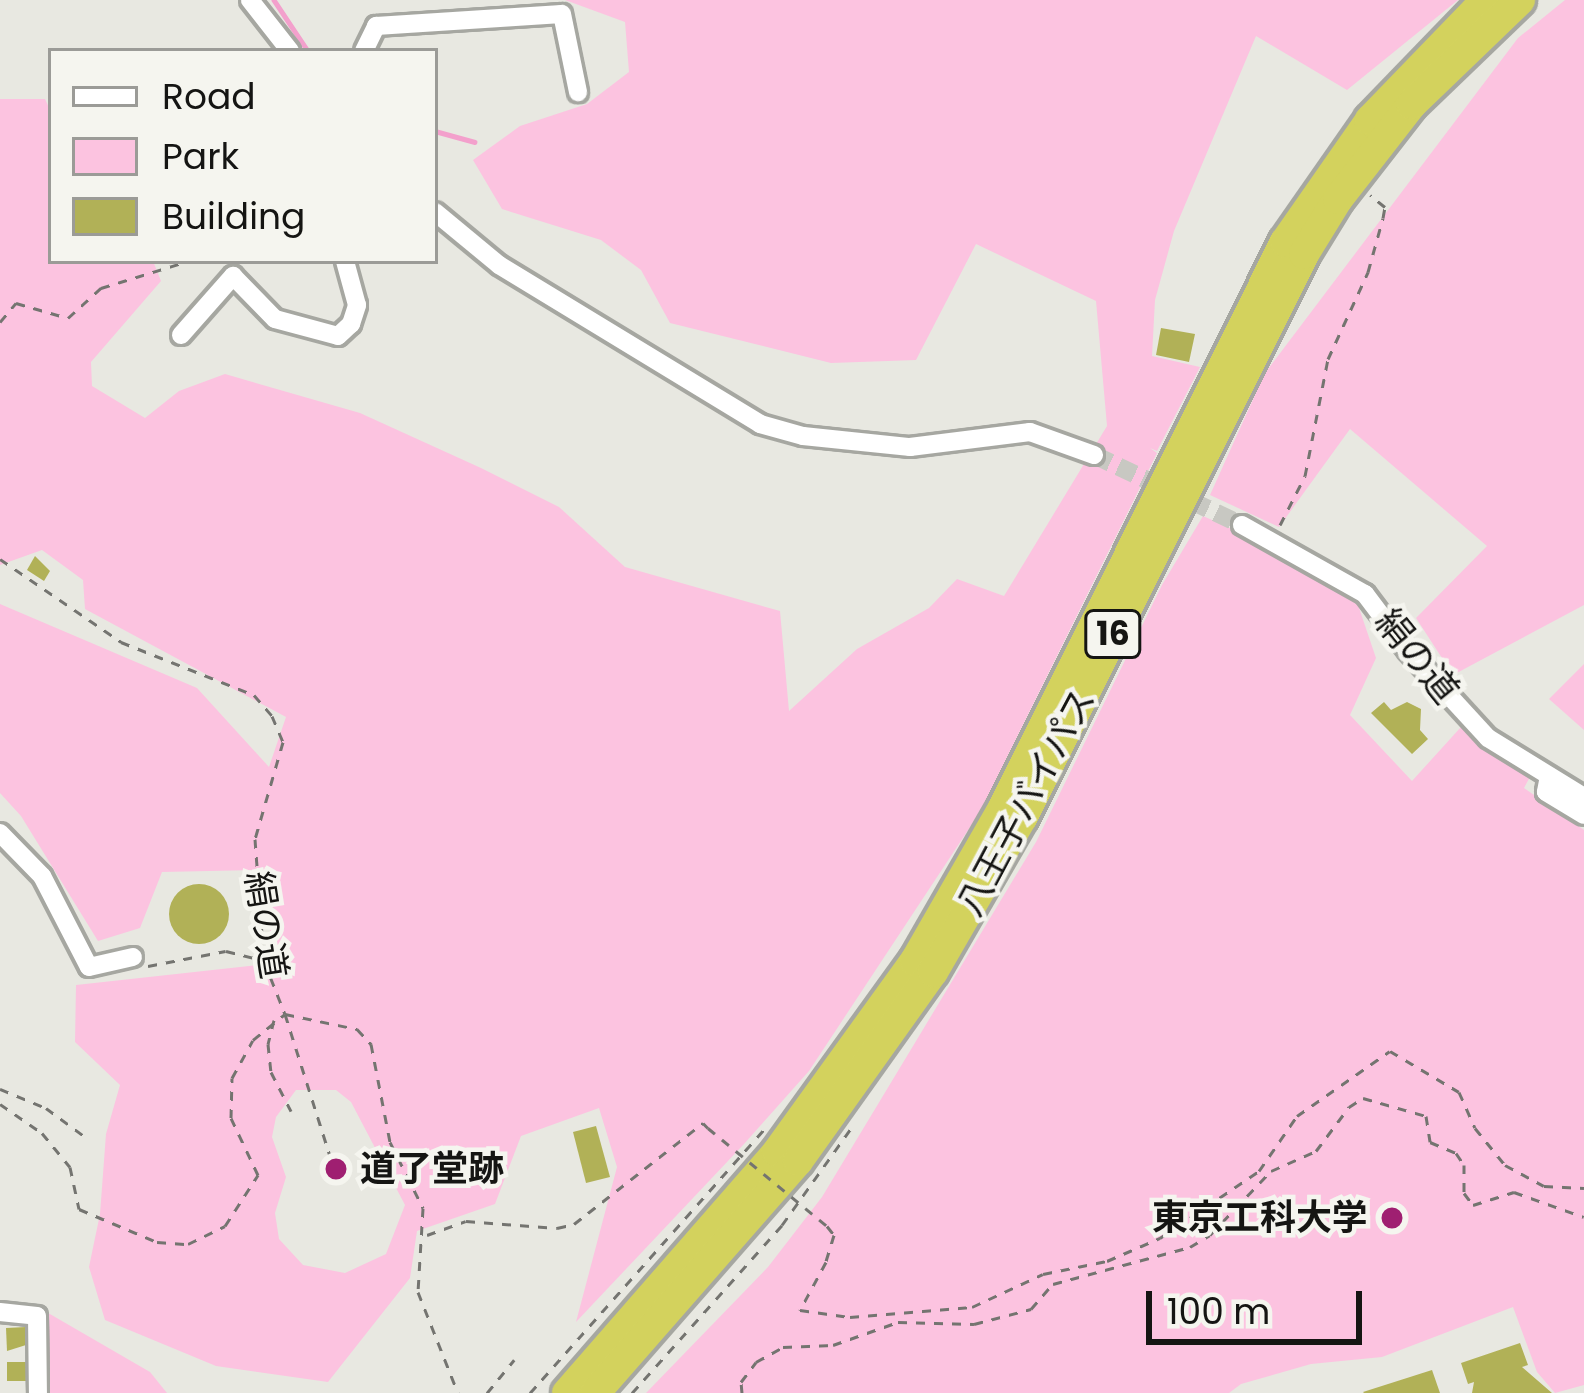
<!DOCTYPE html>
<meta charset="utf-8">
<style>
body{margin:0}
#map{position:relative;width:1584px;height:1393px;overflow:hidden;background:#e8e8e1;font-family:Poppins,"Noto Sans JP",sans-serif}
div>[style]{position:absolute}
.green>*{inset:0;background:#fcc3e0}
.stream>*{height:4.5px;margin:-2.25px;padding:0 2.25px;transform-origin:2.25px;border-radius:2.25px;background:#f3a0cc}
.building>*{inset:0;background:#b1b157}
.round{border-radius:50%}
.minor-tunnel>*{height:18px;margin-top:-9px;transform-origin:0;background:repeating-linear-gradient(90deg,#c8c8c2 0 18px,transparent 0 27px)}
.path>*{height:3px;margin-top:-1.5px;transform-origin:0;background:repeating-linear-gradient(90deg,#747470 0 9px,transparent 0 18px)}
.roads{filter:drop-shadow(3px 0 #a6a7a1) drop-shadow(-3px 0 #a6a7a1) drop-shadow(0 3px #a6a7a1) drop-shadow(0 -3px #a6a7a1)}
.minor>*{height:18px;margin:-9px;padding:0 9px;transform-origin:9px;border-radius:9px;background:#fff}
.highway>*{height:30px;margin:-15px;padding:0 15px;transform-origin:15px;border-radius:15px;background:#d3d25d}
.path-bridge>*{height:3px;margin-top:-1.5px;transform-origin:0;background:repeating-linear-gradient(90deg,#747470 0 9px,transparent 0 18px)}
.dots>*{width:33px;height:33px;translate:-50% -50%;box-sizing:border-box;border:6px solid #f5f5ef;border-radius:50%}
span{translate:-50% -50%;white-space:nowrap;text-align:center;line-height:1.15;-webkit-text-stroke:9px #f5f5ef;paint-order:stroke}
.shield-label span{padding:3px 9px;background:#f5f5ef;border:3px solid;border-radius:9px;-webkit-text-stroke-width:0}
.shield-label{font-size:33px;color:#151513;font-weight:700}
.street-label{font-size:36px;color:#151513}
.poi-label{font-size:36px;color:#151513;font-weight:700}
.left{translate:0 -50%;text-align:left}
.right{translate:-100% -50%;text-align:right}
.legend{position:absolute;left:48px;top:48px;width:390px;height:216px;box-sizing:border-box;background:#f5f5ef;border:3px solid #9b9b97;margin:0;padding:15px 21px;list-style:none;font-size:36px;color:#151513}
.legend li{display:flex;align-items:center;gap:24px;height:60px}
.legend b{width:60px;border:3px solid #9b9b97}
.scale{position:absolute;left:1146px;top:1291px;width:216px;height:54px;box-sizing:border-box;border:6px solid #151513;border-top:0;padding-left:15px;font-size:36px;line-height:42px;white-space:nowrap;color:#151513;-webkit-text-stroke:9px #f5f5ef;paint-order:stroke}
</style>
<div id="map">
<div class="green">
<div style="clip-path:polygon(evenodd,565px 0,1458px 0,1347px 90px,1256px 36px,1174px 231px,1155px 300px,1152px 356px,1200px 367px,1157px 451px,1150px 448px,1157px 453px,980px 812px,809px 1071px,744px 1144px,576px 1322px,617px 1167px,599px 1108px,521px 1136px,495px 1204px,417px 1231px,410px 1278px,328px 1382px,216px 1366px,105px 1320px,89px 1267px,100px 1214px,106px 1134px,120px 1085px,75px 1042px,76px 985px,277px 963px,257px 870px,162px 872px,140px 928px,98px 941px,21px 816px,0 793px,0 604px,197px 688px,269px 767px,286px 717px,85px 609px,83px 580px,42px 550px,0 565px,0 99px,45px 99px,51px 112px,51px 261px,153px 261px,161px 281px,91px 362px,92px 386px,145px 418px,179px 391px,225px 374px,360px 413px,481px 468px,559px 507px,625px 567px,780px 611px,789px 711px,857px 649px,929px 608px,957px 579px,1004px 596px,1107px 426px,1096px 301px,976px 244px,916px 360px,831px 363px,670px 323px,641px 270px,601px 240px,502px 209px,473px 160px,520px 126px,587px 104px,629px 72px,625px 22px,565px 0,296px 1090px,336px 1090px,351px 1102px,405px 1205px,386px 1254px,345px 1273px,303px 1265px,279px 1239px,275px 1213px,286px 1177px,272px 1137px,276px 1117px,296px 1090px)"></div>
<div style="clip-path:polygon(1565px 0,1584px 0,1584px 605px,1453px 675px,1416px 618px,1487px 546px,1350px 429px,1279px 527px,1210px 495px,1265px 373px,1518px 38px)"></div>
<div style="clip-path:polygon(1203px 516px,1297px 558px,1355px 596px,1376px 658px,1350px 715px,1412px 781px,1461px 727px,1531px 775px,1524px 788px,1584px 830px,1584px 1385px,1555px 1393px,1537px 1372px,1513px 1307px,1382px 1357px,1311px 1364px,1241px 1384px,1229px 1393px,646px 1393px,768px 1267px,822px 1197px,1036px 842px,1162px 585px)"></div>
<div style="clip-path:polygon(1584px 664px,1584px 730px,1549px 699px)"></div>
<div style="clip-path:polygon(43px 1310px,150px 1372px,167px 1393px,45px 1393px)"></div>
</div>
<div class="stream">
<div style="left:274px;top:0;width:61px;rotate:56.3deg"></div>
<div style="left:435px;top:131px;width:41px;rotate:15.4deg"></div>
</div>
<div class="building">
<div style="clip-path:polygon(1161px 328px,1195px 334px,1189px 362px,1156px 355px)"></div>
<div style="clip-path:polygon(35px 556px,50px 571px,44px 581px,27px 570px)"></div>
<div style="clip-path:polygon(1384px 702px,1391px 710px,1407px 702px,1421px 709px,1420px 730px,1428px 739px,1412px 754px,1371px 713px)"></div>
<div class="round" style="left:169px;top:884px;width:60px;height:60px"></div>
<div style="clip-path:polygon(596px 1126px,610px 1177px,586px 1183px,573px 1132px)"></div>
<div style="clip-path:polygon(26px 1327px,26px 1345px,7px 1351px,6px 1328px)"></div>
<div style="clip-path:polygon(1520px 1343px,1528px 1365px,1522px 1367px,1552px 1393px,1472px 1393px,1474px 1382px,1468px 1384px,1461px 1363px)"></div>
<div style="clip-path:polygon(7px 1362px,27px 1362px,27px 1381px,7px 1381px)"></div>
<div style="clip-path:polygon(1432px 1370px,1440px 1393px,1364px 1393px,1363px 1392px)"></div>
</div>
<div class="minor-tunnel">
<div style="left:1094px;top:455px;width:164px;rotate:25.3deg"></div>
</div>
<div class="path">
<div style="left:0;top:322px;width:25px;rotate:-50deg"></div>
<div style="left:16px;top:303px;width:54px;rotate:16.1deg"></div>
<div style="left:68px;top:318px;width:45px;rotate:-42.3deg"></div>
<div style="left:101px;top:288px;width:91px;rotate:-17.2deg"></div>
<div style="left:1280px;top:525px;width:55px;rotate:-63deg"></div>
<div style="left:1305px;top:476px;width:119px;rotate:-78.9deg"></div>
<div style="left:1328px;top:359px;width:96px;rotate:-65.3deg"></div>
<div style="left:1368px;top:272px;width:56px;rotate:-74.5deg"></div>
<div style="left:1383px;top:218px;width:11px;rotate:-80deg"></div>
<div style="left:1385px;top:207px;width:19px;rotate:-141deg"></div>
<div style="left:0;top:559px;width:147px;rotate:34.4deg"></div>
<div style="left:121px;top:642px;width:143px;rotate:21.7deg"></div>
<div style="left:254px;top:695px;width:28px;rotate:49deg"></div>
<div style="left:272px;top:716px;width:28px;rotate:67deg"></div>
<div style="left:283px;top:742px;width:101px;rotate:106.1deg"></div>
<div style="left:255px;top:839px;width:122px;rotate:85.8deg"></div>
<div style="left:264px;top:961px;width:57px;rotate:68.4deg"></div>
<div style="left:285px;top:1014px;width:74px;rotate:11.8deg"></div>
<div style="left:357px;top:1029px;width:21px;rotate:47deg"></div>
<div style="left:371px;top:1044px;width:100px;rotate:79deg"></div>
<div style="left:390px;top:1142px;width:74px;rotate:63.4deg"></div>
<div style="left:423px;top:1208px;width:84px;rotate:93.4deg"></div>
<div style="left:418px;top:1292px;width:109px;rotate:68.4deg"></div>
<div style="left:148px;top:966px;width:79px;rotate:-10.9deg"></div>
<div style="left:226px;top:951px;width:37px;rotate:14deg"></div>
<div style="left:274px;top:1020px;width:25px;rotate:104deg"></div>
<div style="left:268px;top:1044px;width:28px;rotate:84deg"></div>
<div style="left:271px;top:1072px;width:44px;rotate:62.9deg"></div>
<div style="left:0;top:1089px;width:50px;rotate:22.4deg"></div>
<div style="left:46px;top:1108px;width:47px;rotate:36.4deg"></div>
<div style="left:0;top:1104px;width:51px;rotate:34.6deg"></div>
<div style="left:42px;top:1133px;width:44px;rotate:50.5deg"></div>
<div style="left:70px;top:1167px;width:43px;rotate:77.9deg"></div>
<div style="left:79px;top:1209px;width:85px;rotate:22.9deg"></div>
<div style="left:157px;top:1242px;width:31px;rotate:4deg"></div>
<div style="left:188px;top:1244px;width:41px;rotate:-25.9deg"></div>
<div style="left:225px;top:1226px;width:61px;rotate:-57.1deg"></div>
<div style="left:258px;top:1175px;width:63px;rotate:-115.3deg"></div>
<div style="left:231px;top:1118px;width:40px;rotate:-88.6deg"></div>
<div style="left:232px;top:1078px;width:43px;rotate:-61.1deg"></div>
<div style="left:253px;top:1040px;width:41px;rotate:-39.1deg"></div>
<div style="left:285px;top:1014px;width:172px;rotate:72.4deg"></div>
<div style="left:827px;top:1226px;width:11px;rotate:52deg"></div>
<div style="left:834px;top:1235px;width:28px;rotate:107deg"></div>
<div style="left:826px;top:1262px;width:55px;rotate:118.4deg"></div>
<div style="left:800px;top:1310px;width:50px;rotate:8deg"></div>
<div style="left:850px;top:1317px;width:122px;rotate:-4.7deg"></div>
<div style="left:972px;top:1307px;width:78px;rotate:-24.9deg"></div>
<div style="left:1043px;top:1274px;width:65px;rotate:-11.5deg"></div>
<div style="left:1107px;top:1261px;width:58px;rotate:-23.5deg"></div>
<div style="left:1160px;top:1238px;width:120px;rotate:-34.1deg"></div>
<div style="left:1259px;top:1171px;width:67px;rotate:-55.4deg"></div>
<div style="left:1297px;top:1116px;width:113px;rotate:-35deg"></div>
<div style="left:1390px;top:1051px;width:80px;rotate:30.7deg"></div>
<div style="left:1459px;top:1092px;width:39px;rotate:66deg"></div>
<div style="left:1475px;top:1128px;width:48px;rotate:51deg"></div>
<div style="left:1505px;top:1165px;width:44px;rotate:28.3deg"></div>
<div style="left:1544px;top:1186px;width:40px;rotate:2.9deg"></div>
<div style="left:427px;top:1235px;width:41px;rotate:-19.7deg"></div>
<div style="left:466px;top:1221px;width:91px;rotate:4.4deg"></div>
<div style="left:557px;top:1228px;width:17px;rotate:-13deg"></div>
<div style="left:574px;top:1224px;width:164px;rotate:-38.1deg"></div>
<div style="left:703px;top:1123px;width:7px;rotate:45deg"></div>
<div style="left:487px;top:1393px;width:43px;rotate:-50.7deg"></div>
<div style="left:530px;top:1393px;width:358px;rotate:-48.4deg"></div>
<div style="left:632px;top:1393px;width:225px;rotate:-48.2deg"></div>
<div style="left:782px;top:1225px;width:124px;rotate:-54.5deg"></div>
<div style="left:742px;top:1393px;width:11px;rotate:-95deg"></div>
<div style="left:741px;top:1382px;width:25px;rotate:-53deg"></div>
<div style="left:756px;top:1362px;width:31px;rotate:-29deg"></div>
<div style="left:783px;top:1347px;width:50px;rotate:-2.3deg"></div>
<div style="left:833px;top:1345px;width:69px;rotate:-19.5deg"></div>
<div style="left:898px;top:1322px;width:76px;rotate:1.5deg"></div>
<div style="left:974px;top:1324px;width:59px;rotate:-14.7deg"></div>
<div style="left:1031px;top:1309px;width:33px;rotate:-49deg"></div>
<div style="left:1053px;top:1284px;width:142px;rotate:-15.1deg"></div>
<div style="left:1190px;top:1247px;width:23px;rotate:-31deg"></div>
<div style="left:1210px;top:1235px;width:88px;rotate:-46.4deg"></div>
<div style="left:1271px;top:1171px;width:49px;rotate:-24deg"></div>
<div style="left:1316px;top:1151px;width:55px;rotate:-53.1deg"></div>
<div style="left:1349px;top:1107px;width:17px;rotate:-33deg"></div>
<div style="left:1363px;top:1098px;width:66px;rotate:15.9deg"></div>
<div style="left:1426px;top:1116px;width:26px;rotate:81deg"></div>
<div style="left:1430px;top:1142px;width:28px;rotate:23deg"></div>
<div style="left:1456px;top:1153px;width:14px;rotate:56deg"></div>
<div style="left:1464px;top:1165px;width:28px;rotate:90deg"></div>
<div style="left:1464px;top:1193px;width:15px;rotate:53deg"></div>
<div style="left:1473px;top:1205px;width:43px;rotate:-17.6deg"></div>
<div style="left:1514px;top:1192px;width:74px;rotate:19.7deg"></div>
</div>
<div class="roads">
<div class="minor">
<div style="left:250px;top:0;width:65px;rotate:51.9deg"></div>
<div style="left:364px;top:51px;width:28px;rotate:-64deg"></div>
<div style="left:376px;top:26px;width:186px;rotate:-3.7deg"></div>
<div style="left:562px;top:14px;width:80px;rotate:78.4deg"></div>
<div style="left:435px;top:212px;width:83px;rotate:39.6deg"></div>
<div style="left:499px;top:265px;width:306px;rotate:31.3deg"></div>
<div style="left:760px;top:424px;width:45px;rotate:15.6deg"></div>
<div style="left:803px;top:436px;width:108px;rotate:5.9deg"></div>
<div style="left:910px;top:447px;width:121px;rotate:-7.1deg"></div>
<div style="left:1030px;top:432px;width:68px;rotate:19.8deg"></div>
<div style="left:181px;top:335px;width:79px;rotate:-48.6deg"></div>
<div style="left:233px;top:276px;width:60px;rotate:45.7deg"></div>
<div style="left:275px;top:319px;width:65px;rotate:15.1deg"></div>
<div style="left:338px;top:336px;width:18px;rotate:-43deg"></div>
<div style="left:351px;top:324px;width:20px;rotate:-72deg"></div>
<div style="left:357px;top:305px;width:46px;rotate:-105.3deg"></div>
<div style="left:1242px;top:525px;width:141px;rotate:29.3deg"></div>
<div style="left:1365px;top:594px;width:71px;rotate:53deg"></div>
<div style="left:1408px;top:651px;width:118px;rotate:47.4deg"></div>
<div style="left:1488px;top:738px;width:113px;rotate:31.6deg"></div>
<div style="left:1549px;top:776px;width:16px;rotate:101deg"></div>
<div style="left:1546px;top:792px;width:44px;rotate:31.2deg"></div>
<div style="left:0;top:833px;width:60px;rotate:45.7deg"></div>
<div style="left:42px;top:876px;width:102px;rotate:62.7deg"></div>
<div style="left:89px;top:967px;width:45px;rotate:-12.8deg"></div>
<div style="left:0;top:1312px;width:37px;rotate:6deg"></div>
<div style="left:37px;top:1316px;width:77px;rotate:89.3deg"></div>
</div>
<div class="highway">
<div style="left:567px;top:1393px;width:320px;rotate:-48.9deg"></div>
<div style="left:777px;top:1152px;width:236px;rotate:-54.2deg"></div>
<div style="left:915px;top:961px;width:177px;rotate:-60.1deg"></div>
<div style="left:1003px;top:808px;width:632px;rotate:-63.52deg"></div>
<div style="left:1285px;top:242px;width:149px;rotate:-55.1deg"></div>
<div style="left:1370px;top:120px;width:167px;rotate:-46deg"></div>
<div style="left:595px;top:1393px;width:308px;rotate:-48.8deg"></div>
<div style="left:798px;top:1161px;width:232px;rotate:-54.5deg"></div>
<div style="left:933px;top:972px;width:178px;rotate:-60deg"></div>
<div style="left:1022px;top:818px;width:631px;rotate:-63.43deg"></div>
<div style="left:1304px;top:254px;width:65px;rotate:-58.3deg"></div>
<div style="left:1338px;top:199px;width:120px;rotate:-52.1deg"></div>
<div style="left:1412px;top:104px;width:150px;rotate:-43.9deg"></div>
</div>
</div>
<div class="path-bridge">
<div style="left:708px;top:1128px;width:154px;rotate:39.5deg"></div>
</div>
<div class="dots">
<div style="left:336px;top:1169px;background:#9f1f71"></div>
<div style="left:1392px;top:1218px;background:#9f1f71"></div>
</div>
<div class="shield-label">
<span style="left:1113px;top:634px">16</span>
</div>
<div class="street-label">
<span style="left:1417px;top:656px;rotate:51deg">絹の道</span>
<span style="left:1026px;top:802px;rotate:-62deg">八王子バイパス</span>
<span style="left:266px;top:925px;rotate:81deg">絹の道</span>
</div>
<div class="poi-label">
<span class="left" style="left:360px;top:1169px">道了堂跡</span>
<span class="right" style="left:1368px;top:1218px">東京工科大学</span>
</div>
<ul class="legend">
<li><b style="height:15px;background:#fff"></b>Road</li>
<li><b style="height:33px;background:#fcc3e0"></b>Park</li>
<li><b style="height:33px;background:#b1b157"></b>Building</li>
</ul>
<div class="scale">100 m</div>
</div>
